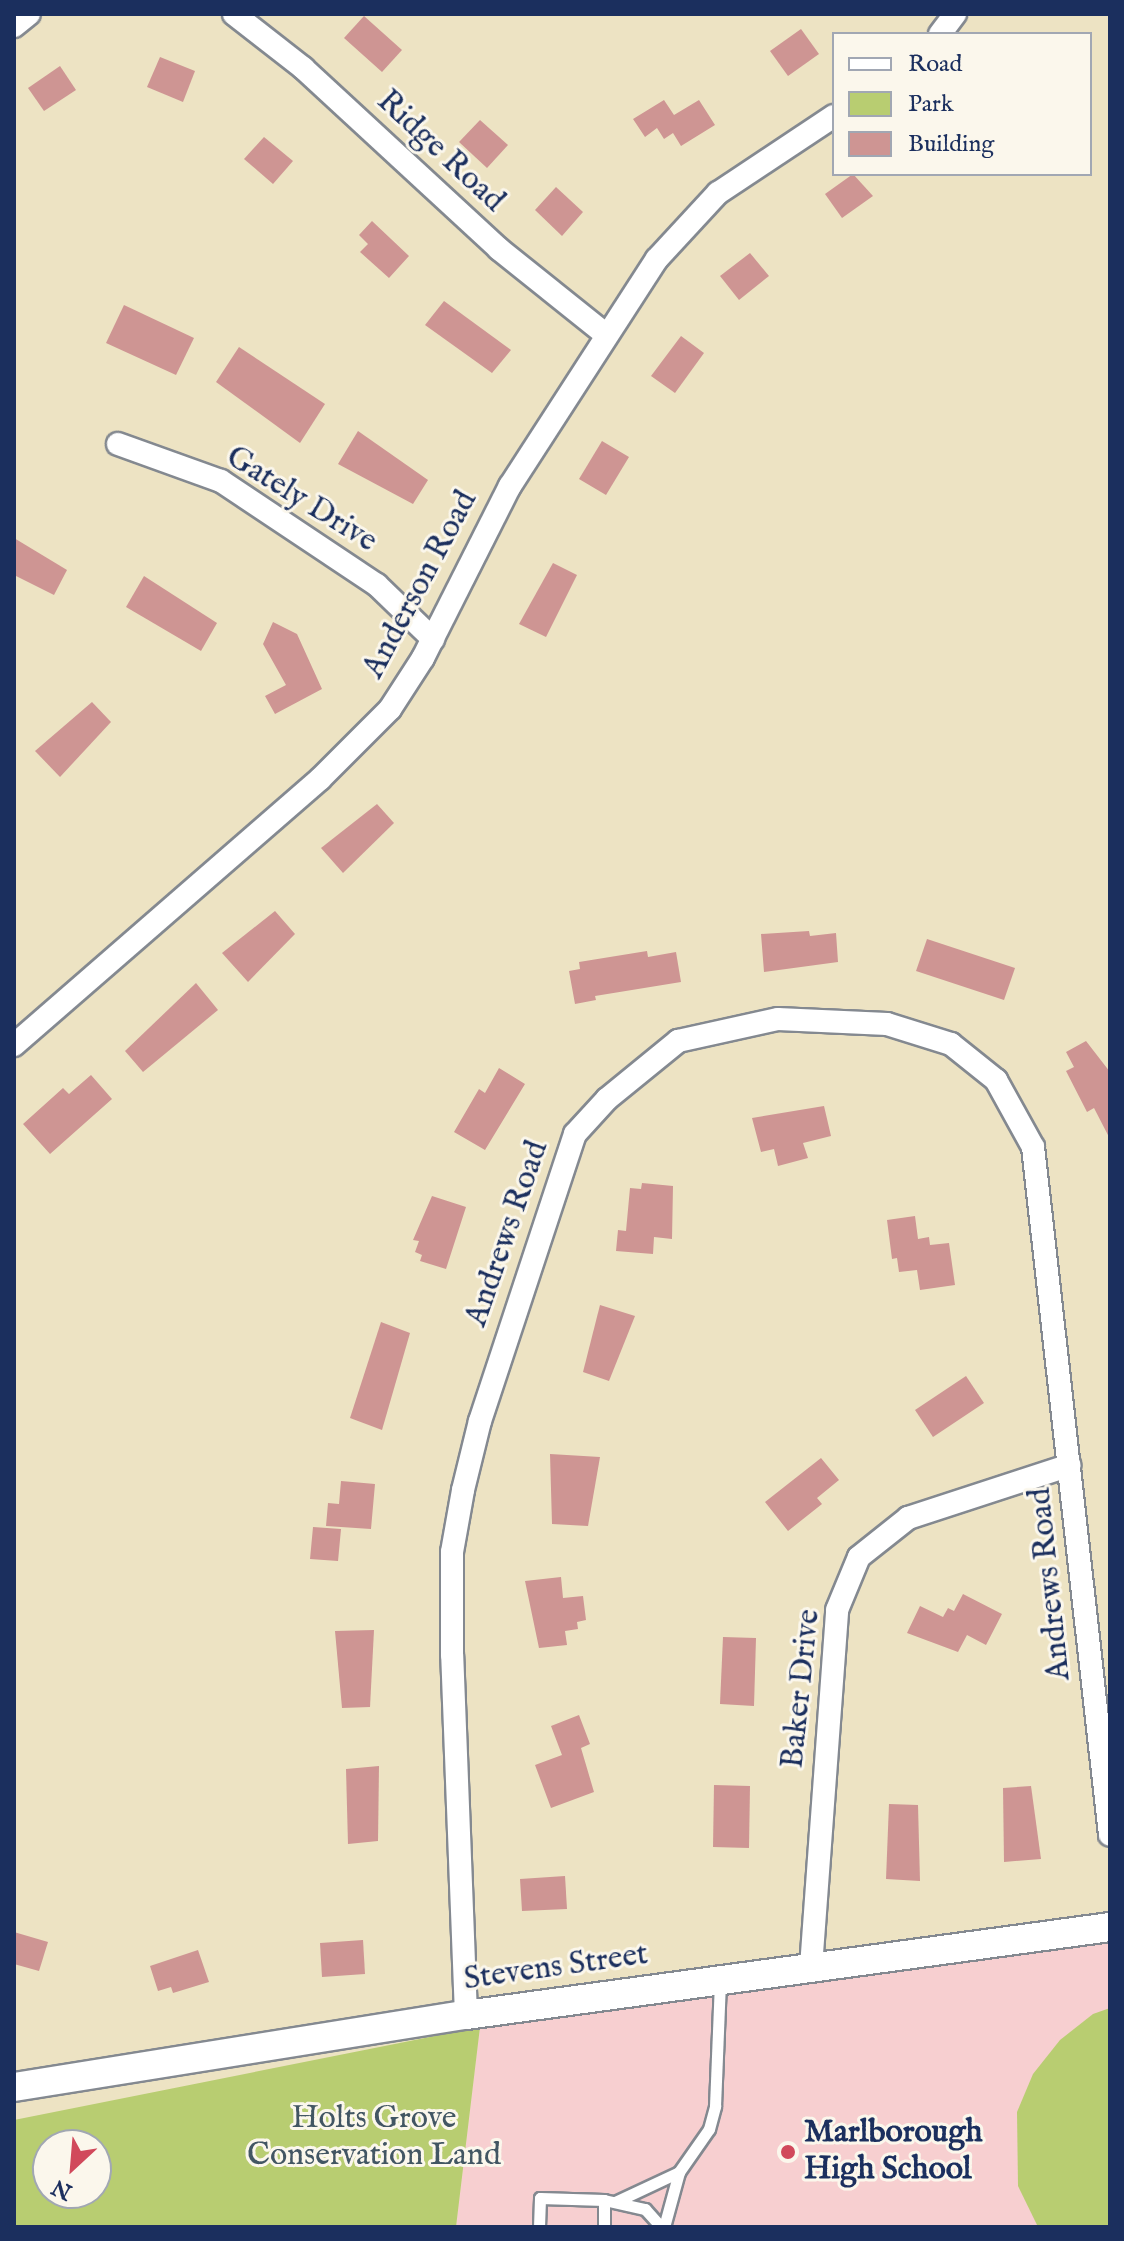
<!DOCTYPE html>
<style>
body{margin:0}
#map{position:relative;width:1124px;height:2241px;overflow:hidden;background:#ede3c3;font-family:"IM FELL English",serif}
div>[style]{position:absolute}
.built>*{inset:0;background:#f7cfd0}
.green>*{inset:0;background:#b8cd71}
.building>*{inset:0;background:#ce9593}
.roads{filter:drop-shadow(2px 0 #848990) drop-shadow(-2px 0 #848990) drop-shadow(0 2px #848990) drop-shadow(0 -2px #848990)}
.service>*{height:11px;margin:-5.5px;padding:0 5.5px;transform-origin:5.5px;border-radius:5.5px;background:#fff}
.minor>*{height:22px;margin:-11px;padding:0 11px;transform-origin:11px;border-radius:11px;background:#fff}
.tertiary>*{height:28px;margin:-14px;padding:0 14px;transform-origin:14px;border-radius:14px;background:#fff}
.dots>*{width:22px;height:22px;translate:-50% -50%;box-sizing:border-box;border:4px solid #fbf7ec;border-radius:50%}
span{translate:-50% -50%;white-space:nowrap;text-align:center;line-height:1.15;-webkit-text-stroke:6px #fbf7ec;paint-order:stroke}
.street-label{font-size:32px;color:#1b2f5e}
.park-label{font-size:32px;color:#425663}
.poi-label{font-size:32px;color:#1b2f5e;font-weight:700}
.left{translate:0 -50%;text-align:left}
.frame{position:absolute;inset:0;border:16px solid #1b2f5e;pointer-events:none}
.legend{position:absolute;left:832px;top:32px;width:260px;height:144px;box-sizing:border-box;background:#fbf7ec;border:2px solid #a1a7b3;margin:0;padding:10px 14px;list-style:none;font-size:24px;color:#1b2f5e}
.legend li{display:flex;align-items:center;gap:16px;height:40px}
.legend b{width:40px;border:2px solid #a1a7b3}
.north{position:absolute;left:32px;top:2129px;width:80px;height:80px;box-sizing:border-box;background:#fbf7ec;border:2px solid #a1a7b3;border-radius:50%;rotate:206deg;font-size:22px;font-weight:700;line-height:32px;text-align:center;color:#1b2f5e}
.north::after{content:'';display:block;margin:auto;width:28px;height:36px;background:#d1495b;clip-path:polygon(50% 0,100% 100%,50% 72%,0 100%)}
</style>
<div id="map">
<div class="built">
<div style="clip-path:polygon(1110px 1941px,1110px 2227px,456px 2227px,480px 2027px)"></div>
</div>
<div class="green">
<div style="clip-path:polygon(1110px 2008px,1110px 2227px,1038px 2227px,1018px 2186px,1017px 2112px,1033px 2074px,1060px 2040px,1093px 2014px)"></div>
<div style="clip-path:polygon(evenodd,480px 2027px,456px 2227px,14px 2227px,14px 2120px,480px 2027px,48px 2145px,96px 2145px,96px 2193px,48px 2193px,48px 2145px)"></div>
</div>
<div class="building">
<div style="clip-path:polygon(364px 16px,402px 50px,382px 72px,344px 38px)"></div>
<div style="clip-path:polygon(801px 29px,819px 54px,788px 76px,770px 51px)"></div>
<div style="clip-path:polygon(160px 57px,195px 71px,183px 102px,147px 87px)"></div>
<div style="clip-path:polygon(60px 66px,76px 90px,44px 111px,28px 88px)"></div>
<div style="clip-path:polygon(664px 100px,674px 115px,699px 100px,715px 125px,681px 146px,673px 133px,664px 139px,657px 128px,645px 137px,633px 119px)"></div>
<div style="clip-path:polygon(480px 120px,508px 145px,487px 168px,459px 142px)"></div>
<div style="clip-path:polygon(264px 137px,293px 161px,273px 184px,244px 159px)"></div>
<div style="clip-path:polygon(853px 174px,873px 196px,842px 218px,825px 194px)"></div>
<div style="clip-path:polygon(556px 187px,583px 212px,562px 236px,535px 210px)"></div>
<div style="clip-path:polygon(372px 221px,409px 256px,389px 278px,360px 252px,368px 244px,359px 235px)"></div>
<div style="clip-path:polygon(750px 253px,769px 276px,739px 300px,720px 276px)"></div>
<div style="clip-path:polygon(444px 301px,511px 350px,492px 373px,425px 325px)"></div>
<div style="clip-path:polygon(124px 305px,194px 338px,176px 375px,106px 343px)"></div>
<div style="clip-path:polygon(681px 336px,704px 353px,675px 393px,651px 376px)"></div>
<div style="clip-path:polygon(239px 347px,325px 404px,300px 443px,216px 382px)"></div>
<div style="clip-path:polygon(358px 431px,428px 480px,413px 504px,338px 464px)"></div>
<div style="clip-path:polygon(602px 441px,629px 457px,606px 495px,579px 479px)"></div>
<div style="clip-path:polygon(14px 538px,67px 570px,54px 595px,14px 575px)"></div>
<div style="clip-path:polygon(553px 563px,577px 575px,546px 637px,519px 624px)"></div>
<div style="clip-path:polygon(144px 576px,217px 623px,201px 651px,126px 607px)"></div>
<div style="clip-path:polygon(273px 622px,297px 634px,322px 689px,275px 714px,265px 696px,286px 685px,263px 644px)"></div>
<div style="clip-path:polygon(92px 702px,111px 722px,60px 777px,35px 751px)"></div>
<div style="clip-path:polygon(377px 804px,394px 823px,343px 873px,321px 848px)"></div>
<div style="clip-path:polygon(275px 911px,295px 934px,248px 982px,222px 953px)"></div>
<div style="clip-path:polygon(809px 931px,810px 936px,836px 933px,838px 962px,764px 972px,761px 934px)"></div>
<div style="clip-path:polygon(927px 939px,1015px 968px,1004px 1000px,916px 971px)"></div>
<div style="clip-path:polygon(647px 951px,648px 957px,676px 952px,681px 982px,595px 996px,596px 1000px,575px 1004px,569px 971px,580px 969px,579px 962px)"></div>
<div style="clip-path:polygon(196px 983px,218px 1010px,143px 1072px,125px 1051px)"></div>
<div style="clip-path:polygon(1086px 1041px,1110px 1072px,1110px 1139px,1094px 1108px,1087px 1112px,1066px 1071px,1074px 1067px,1066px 1052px)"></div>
<div style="clip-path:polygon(499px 1068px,525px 1084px,485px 1150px,454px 1132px,479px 1089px,485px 1093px)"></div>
<div style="clip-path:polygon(91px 1075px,112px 1099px,50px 1154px,23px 1124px,63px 1088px,69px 1094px)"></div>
<div style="clip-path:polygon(824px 1106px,831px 1136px,803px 1143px,808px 1158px,778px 1166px,774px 1149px,761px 1152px,752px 1118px)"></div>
<div style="clip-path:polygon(642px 1183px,673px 1186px,672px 1239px,654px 1237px,653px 1254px,616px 1251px,618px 1230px,626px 1231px,630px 1188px,641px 1189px)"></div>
<div style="clip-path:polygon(432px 1196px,466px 1207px,446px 1269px,420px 1261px,422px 1255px,415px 1252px,419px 1241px,413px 1240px)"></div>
<div style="clip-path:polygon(915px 1216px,918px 1239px,929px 1237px,930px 1245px,949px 1243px,955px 1285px,920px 1290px,917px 1270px,899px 1272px,897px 1258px,892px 1259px,887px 1220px)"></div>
<div style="clip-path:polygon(600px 1305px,635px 1316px,609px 1381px,583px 1372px)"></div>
<div style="clip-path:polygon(381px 1322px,410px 1333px,382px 1430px,350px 1418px)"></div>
<div style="clip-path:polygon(966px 1376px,984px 1403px,933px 1437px,915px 1410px)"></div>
<div style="clip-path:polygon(550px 1454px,600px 1457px,588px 1526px,552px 1524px)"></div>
<div style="clip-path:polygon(821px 1458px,839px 1480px,817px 1498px,822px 1504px,788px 1531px,765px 1502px)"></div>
<div style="clip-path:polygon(341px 1481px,375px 1484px,371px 1529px,326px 1526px,328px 1503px,339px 1504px)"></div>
<div style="clip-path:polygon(313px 1527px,341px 1529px,338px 1561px,310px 1559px)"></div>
<div style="clip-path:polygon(561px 1577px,563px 1598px,583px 1596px,586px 1620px,577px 1622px,578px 1629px,565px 1631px,567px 1645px,539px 1648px,525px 1581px)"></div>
<div style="clip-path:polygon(963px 1594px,1002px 1614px,986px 1645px,967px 1635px,958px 1652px,907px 1633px,920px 1606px,943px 1617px,948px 1608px,954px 1611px)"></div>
<div style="clip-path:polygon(374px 1630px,370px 1707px,342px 1708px,335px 1631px)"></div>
<div style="clip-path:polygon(723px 1637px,756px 1638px,754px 1706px,720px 1704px)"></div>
<div style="clip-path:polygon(579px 1715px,590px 1744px,581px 1748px,594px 1792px,551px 1808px,535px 1765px,562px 1755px,551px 1726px)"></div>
<div style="clip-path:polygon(379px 1766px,378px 1841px,348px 1844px,346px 1769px)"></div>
<div style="clip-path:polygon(714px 1785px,750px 1786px,749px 1848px,713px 1847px)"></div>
<div style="clip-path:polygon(1031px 1786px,1041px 1859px,1004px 1862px,1003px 1788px)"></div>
<div style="clip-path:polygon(889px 1804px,918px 1805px,920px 1881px,886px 1879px)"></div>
<div style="clip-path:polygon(565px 1876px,567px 1909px,522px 1911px,520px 1879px)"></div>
<div style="clip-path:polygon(14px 1932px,48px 1942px,39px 1971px,14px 1964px)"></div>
<div style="clip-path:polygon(363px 1940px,365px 1974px,322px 1977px,320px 1943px)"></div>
<div style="clip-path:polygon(198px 1950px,209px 1982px,173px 1993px,171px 1987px,158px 1991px,150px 1966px)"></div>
</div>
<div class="roads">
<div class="service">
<div style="left:615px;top:2202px;width:71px;rotate:-25.1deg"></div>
<div style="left:539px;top:2227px;width:29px;rotate:-88deg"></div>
<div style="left:540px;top:2198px;width:64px;rotate:1.8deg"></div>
<div style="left:604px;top:2200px;width:42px;rotate:12.4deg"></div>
<div style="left:645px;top:2209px;width:24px;rotate:48deg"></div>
<div style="left:604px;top:2227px;width:27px;rotate:-90deg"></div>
<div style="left:664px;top:2227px;width:57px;rotate:-74.7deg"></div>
<div style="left:679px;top:2172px;width:52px;rotate:-55.1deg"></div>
<div style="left:709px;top:2129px;width:24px;rotate:-75deg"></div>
<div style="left:715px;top:2106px;width:126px;rotate:-87.7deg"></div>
</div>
<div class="minor">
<div style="left:234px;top:14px;width:88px;rotate:38deg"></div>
<div style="left:303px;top:68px;width:267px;rotate:42.7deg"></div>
<div style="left:499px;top:249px;width:136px;rotate:38.7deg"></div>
<div style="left:14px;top:26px;width:19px;rotate:-39deg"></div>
<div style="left:940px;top:34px;width:25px;rotate:-53deg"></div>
<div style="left:118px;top:444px;width:109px;rotate:19.8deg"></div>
<div style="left:221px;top:481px;width:187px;rotate:33.7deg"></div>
<div style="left:377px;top:585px;width:78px;rotate:44deg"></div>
<div style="left:14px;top:1045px;width:405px;rotate:-41deg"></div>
<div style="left:320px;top:779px;width:99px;rotate:-45deg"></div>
<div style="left:390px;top:709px;width:61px;rotate:-57.1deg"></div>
<div style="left:423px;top:658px;width:193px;rotate:-63.2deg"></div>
<div style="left:510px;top:486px;width:270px;rotate:-57.1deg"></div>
<div style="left:657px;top:259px;width:90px;rotate:-47.3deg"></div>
<div style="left:718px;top:193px;width:139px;rotate:-33.6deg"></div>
<div style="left:811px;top:1967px;width:358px;rotate:-85.8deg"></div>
<div style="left:837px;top:1610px;width:57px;rotate:-67.5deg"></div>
<div style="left:859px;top:1557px;width:63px;rotate:-38.5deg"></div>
<div style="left:908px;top:1518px;width:170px;rotate:-18.1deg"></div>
<div style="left:466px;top:2015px;width:360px;rotate:-92.2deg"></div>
<div style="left:452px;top:1655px;width:103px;rotate:-90deg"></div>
<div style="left:452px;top:1552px;width:63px;rotate:-79.9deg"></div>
<div style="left:463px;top:1490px;width:71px;rotate:-76.2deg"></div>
<div style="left:480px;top:1421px;width:302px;rotate:-71.7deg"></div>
<div style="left:575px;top:1134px;width:47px;rotate:-47.6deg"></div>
<div style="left:607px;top:1099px;width:92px;rotate:-39.2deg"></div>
<div style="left:678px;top:1041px;width:102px;rotate:-12.4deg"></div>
<div style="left:778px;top:1019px;width:109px;rotate:2.6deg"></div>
<div style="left:887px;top:1024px;width:67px;rotate:17.4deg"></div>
<div style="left:951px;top:1044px;width:58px;rotate:38.7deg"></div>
<div style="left:996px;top:1080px;width:77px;rotate:61.1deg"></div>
<div style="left:1033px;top:1147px;width:692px;rotate:83.61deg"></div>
</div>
<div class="tertiary">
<div style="left:14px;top:2087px;width:458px;rotate:-9.1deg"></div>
<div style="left:466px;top:2015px;width:650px;rotate:-7.78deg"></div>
</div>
</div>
<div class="dots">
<div style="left:788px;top:2152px;background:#d1495b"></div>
</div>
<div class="street-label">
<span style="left:440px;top:152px;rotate:43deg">Ridge Road</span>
<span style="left:301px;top:500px;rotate:32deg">Gately Drive</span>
<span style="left:421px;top:585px;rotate:-62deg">Anderson Road</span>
<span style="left:508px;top:1234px;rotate:-71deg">Andrews Road</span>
<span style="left:1051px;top:1584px;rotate:-96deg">Andrews Road</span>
<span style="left:802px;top:1689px;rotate:-84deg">Baker Drive</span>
<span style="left:556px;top:1968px;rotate:-8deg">Stevens Street</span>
</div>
<div class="park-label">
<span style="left:374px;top:2138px">Holts Grove<br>Conservation Land</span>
</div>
<div class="poi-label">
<span class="left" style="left:804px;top:2152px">Marlborough<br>High School</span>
</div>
<div class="frame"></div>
<ul class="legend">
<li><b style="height:10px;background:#fff"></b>Road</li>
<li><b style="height:22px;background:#b8cd71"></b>Park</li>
<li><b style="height:22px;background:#ce9593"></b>Building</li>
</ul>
<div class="north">N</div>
</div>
